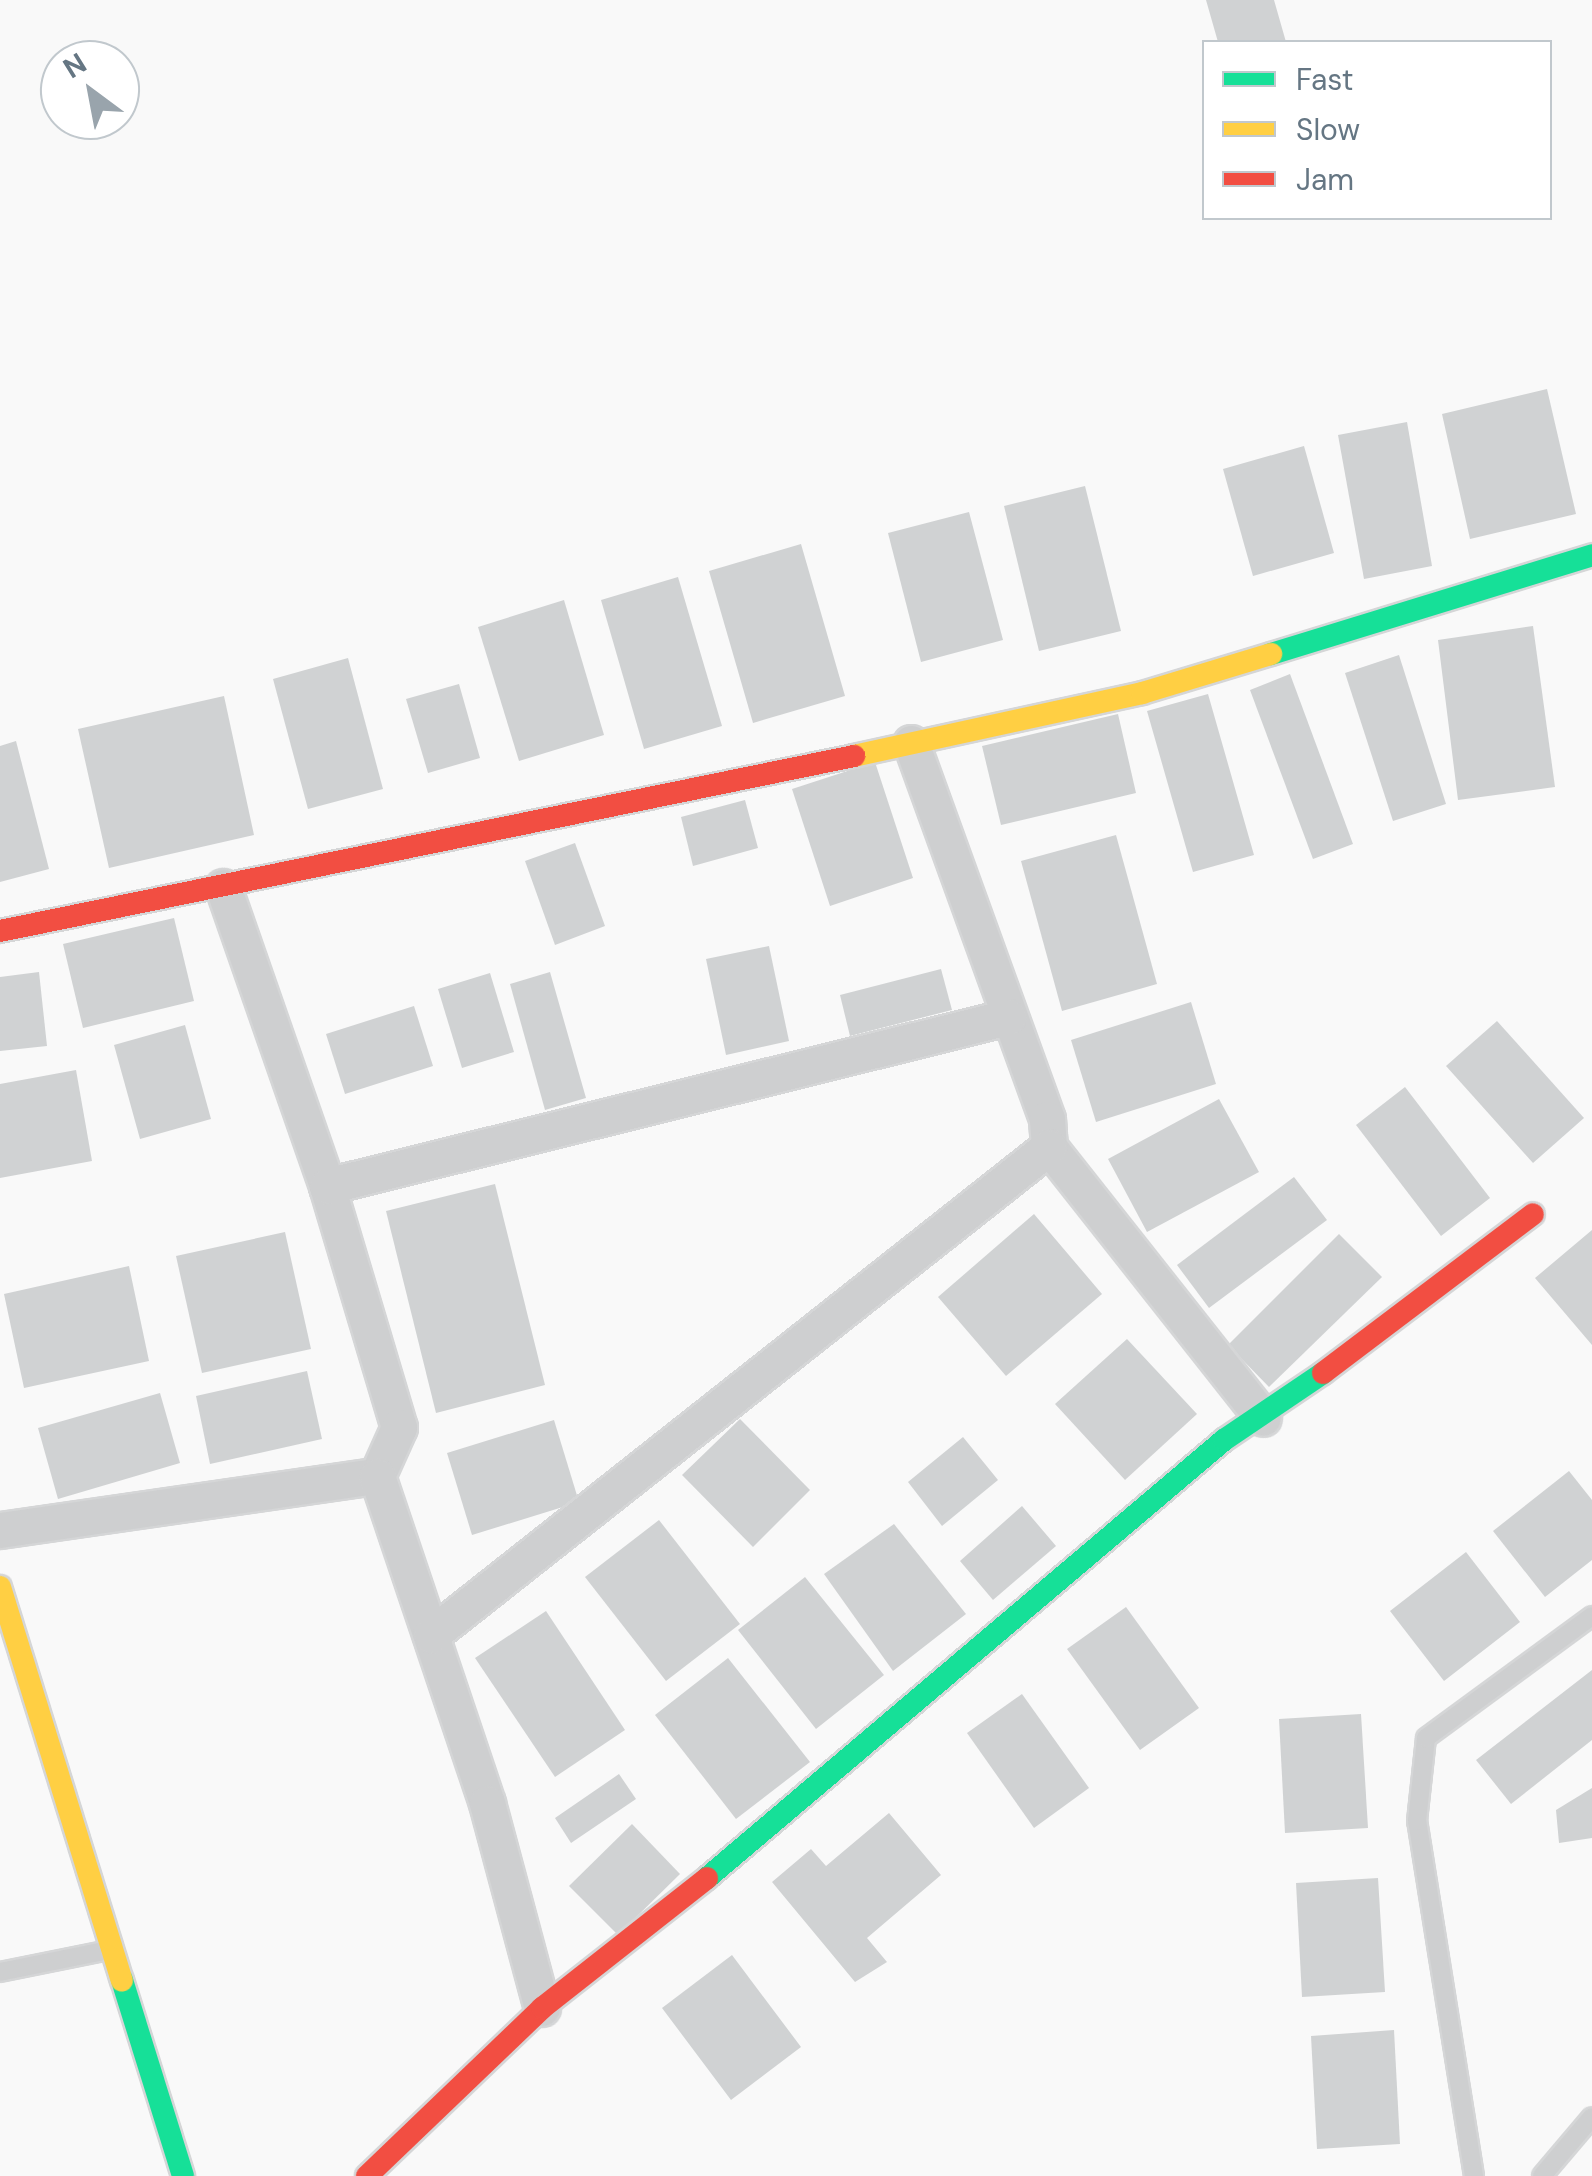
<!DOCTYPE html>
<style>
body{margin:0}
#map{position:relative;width:1592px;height:2176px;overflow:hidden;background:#f9f9f9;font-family:"DM Sans",sans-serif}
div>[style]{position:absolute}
.building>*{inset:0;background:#d0d2d3}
.roads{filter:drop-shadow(2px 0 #d5d6d7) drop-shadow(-2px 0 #d5d6d7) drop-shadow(0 2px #d5d6d7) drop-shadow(0 -2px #d5d6d7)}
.lane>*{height:18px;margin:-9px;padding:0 9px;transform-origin:9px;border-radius:9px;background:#cecfd0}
.street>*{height:35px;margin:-17.5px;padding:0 17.5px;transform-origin:17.5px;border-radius:17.5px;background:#cecfd0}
.fast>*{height:22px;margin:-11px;padding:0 11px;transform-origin:11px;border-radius:11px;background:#16e098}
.slow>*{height:22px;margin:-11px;padding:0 11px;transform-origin:11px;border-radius:11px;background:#ffcf43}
.jam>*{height:22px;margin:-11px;padding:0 11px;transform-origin:11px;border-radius:11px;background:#f24e42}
span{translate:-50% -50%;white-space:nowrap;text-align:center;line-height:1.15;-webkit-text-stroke:10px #fff;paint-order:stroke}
.legend{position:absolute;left:1202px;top:40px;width:350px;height:180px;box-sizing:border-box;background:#fff;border:2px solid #c1c8cd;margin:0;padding:12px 18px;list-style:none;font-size:30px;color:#657683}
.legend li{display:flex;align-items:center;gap:20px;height:50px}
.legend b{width:50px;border:2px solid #c1c8cd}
.north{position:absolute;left:40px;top:40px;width:100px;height:100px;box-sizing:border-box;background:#fff;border:2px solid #c1c8cd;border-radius:50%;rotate:328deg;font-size:28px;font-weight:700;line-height:40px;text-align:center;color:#657683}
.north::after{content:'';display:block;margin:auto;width:35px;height:45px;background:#99a4ac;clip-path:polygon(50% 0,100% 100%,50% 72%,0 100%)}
</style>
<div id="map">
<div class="building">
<div style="clip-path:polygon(1206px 0,1274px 0,1286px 42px,1218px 42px)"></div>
<div style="clip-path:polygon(1547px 389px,1576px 514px,1470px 539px,1442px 414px)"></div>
<div style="clip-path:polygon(1407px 422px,1432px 566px,1364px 579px,1338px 435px)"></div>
<div style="clip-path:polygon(1304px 446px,1334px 553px,1253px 576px,1223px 469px)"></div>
<div style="clip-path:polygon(1085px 486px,1121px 631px,1039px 651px,1004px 506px)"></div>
<div style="clip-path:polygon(969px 512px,1003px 640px,921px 662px,888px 533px)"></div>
<div style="clip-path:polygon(801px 544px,845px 696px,753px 723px,709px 571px)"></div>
<div style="clip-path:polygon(678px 577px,722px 726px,644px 749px,601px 600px)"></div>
<div style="clip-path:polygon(564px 600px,604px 735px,519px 761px,478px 627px)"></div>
<div style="clip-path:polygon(1533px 626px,1555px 787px,1458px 800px,1438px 640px)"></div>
<div style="clip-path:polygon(1399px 655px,1446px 804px,1393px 821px,1345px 673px)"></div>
<div style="clip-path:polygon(348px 658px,383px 789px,308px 809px,273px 679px)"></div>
<div style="clip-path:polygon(1290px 674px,1353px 844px,1313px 859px,1250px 690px)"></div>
<div style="clip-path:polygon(459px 684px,480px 758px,428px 773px,406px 699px)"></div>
<div style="clip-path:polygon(1208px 694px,1254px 855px,1193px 872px,1147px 711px)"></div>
<div style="clip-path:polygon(224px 696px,254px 835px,109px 868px,78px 729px)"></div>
<div style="clip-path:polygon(1118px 714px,1136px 793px,1001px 825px,982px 746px)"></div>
<div style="clip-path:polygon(16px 741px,49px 869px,0 882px,0 746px)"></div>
<div style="clip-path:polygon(875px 762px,913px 878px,830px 906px,792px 789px)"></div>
<div style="clip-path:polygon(745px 800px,758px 848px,693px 866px,681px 817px)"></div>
<div style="clip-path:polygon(1116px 835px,1157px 984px,1062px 1011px,1021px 861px)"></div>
<div style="clip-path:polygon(575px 843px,605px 926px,555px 945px,525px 861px)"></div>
<div style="clip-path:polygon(174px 918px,194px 1001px,83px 1028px,63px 944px)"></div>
<div style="clip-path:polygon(769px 946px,789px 1041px,726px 1055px,706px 959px)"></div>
<div style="clip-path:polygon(941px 969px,952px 1010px,850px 1036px,840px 995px)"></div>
<div style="clip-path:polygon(39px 972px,47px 1046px,0 1051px,0 977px)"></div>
<div style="clip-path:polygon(550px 972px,586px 1098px,545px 1110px,510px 984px)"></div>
<div style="clip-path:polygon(490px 973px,514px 1052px,462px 1068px,438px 989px)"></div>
<div style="clip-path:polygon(1191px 1002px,1216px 1084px,1096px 1122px,1071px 1040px)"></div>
<div style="clip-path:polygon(414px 1006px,433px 1066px,345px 1094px,326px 1034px)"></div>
<div style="clip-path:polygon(1497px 1021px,1584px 1118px,1533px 1163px,1446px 1066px)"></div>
<div style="clip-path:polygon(185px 1025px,211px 1119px,140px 1139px,114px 1045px)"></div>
<div style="clip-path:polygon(76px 1070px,92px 1161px,0 1178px,0 1084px)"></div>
<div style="clip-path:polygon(1405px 1087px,1490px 1198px,1441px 1236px,1356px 1125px)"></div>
<div style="clip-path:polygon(1219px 1099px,1259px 1172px,1147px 1232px,1108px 1159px)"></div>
<div style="clip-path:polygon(1294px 1177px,1327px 1220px,1209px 1308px,1177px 1265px)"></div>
<div style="clip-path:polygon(495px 1184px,545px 1385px,436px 1413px,386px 1211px)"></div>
<div style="clip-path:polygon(1034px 1214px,1102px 1294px,1006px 1376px,938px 1297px)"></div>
<div style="clip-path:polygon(1592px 1230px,1592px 1345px,1535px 1278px)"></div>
<div style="clip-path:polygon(285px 1232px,311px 1349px,202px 1373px,176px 1256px)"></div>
<div style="clip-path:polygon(1339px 1234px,1382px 1277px,1269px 1387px,1228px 1345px)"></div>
<div style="clip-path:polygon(129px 1266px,149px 1361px,24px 1388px,4px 1294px)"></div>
<div style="clip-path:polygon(1127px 1339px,1197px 1414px,1125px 1480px,1055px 1404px)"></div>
<div style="clip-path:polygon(307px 1371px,322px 1439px,210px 1464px,196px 1396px)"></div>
<div style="clip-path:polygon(160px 1393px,180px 1463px,58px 1499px,38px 1428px)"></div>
<div style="clip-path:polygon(740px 1419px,810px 1490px,753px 1547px,682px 1475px)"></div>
<div style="clip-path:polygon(554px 1420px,579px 1502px,472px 1535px,447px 1453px)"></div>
<div style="clip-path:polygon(963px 1437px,998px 1480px,942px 1526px,908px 1482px)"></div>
<div style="clip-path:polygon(1569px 1471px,1592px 1500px,1592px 1560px,1545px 1597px,1493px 1531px)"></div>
<div style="clip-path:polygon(1022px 1506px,1056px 1546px,993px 1600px,960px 1561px)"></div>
<div style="clip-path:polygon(659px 1520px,740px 1624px,666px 1681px,585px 1577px)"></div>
<div style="clip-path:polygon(894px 1524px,966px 1614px,893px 1671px,824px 1574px)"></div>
<div style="clip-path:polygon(1466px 1552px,1520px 1622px,1444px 1681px,1390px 1611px)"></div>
<div style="clip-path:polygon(805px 1577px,884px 1675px,816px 1729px,738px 1630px)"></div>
<div style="clip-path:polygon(1126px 1607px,1199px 1708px,1140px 1750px,1067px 1649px)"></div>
<div style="clip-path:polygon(546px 1611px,625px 1730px,555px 1777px,475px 1658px)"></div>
<div style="clip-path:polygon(728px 1658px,810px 1762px,736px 1819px,655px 1715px)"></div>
<div style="clip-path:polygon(1592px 1670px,1592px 1740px,1511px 1804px,1476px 1760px)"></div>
<div style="clip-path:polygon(1022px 1694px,1089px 1788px,1034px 1828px,967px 1733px)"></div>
<div style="clip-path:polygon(1361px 1714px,1368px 1828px,1285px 1833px,1279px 1719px)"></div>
<div style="clip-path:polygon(619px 1774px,636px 1799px,571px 1843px,555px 1818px)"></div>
<div style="clip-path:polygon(1592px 1788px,1592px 1838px,1559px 1843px,1556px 1810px)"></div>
<div style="clip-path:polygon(889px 1813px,941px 1875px,867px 1938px,887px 1962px,855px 1982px,772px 1882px,811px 1849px,826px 1866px)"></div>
<div style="clip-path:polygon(632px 1824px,680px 1874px,618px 1935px,569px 1886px)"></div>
<div style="clip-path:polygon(1378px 1878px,1385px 1992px,1302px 1997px,1296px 1883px)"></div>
<div style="clip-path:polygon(732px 1955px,801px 2047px,731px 2100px,662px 2008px)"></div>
<div style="clip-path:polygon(1394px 2030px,1400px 2144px,1317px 2149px,1311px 2036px)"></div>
</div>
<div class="roads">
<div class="lane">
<div style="left:0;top:1972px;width:111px;rotate:-11.4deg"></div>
<div style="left:1474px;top:2176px;width:360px;rotate:-99.1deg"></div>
<div style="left:1417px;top:1821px;width:83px;rotate:-83.8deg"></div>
<div style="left:1426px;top:1738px;width:206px;rotate:-36.3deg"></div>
<div style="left:1542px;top:2176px;width:77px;rotate:-49.7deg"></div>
</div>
<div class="street">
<div style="left:911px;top:743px;width:400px;rotate:70.1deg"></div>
<div style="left:1047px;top:1119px;width:28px;rotate:86deg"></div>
<div style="left:1049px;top:1147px;width:345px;rotate:51.7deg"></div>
<div style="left:223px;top:887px;width:317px;rotate:70.8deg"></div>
<div style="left:327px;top:1186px;width:252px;rotate:73.4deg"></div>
<div style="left:399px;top:1427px;width:54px;rotate:114.2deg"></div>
<div style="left:327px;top:1186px;width:702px;rotate:-13.94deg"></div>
<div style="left:0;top:1530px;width:381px;rotate:-8.2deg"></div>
<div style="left:377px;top:1476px;width:345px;rotate:71.4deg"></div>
<div style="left:487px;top:1803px;width:212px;rotate:75deg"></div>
<div style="left:431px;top:1635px;width:787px;rotate:-38.3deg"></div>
</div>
<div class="fast">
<div style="left:1271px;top:654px;width:336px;rotate:-17.1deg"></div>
<div style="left:707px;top:1878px;width:678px;rotate:-40.27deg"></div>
<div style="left:1224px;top:1440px;width:120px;rotate:-34.1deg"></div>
<div style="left:122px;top:1980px;width:205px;rotate:72.7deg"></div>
</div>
<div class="slow">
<div style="left:854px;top:756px;width:295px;rotate:-12.3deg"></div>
<div style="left:1142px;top:693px;width:135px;rotate:-16.8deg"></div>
<div style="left:0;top:1587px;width:412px;rotate:72.8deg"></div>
</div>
<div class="jam">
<div style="left:0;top:931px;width:872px;rotate:-11.58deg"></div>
<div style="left:1323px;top:1373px;width:263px;rotate:-37.1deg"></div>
<div style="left:367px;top:2176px;width:243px;rotate:-43.8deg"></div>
<div style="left:542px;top:2008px;width:210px;rotate:-38.2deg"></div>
</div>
</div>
<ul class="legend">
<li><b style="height:12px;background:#16e098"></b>Fast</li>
<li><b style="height:12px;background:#ffcf43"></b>Slow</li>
<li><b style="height:12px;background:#f24e42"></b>Jam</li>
</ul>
<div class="north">N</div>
</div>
